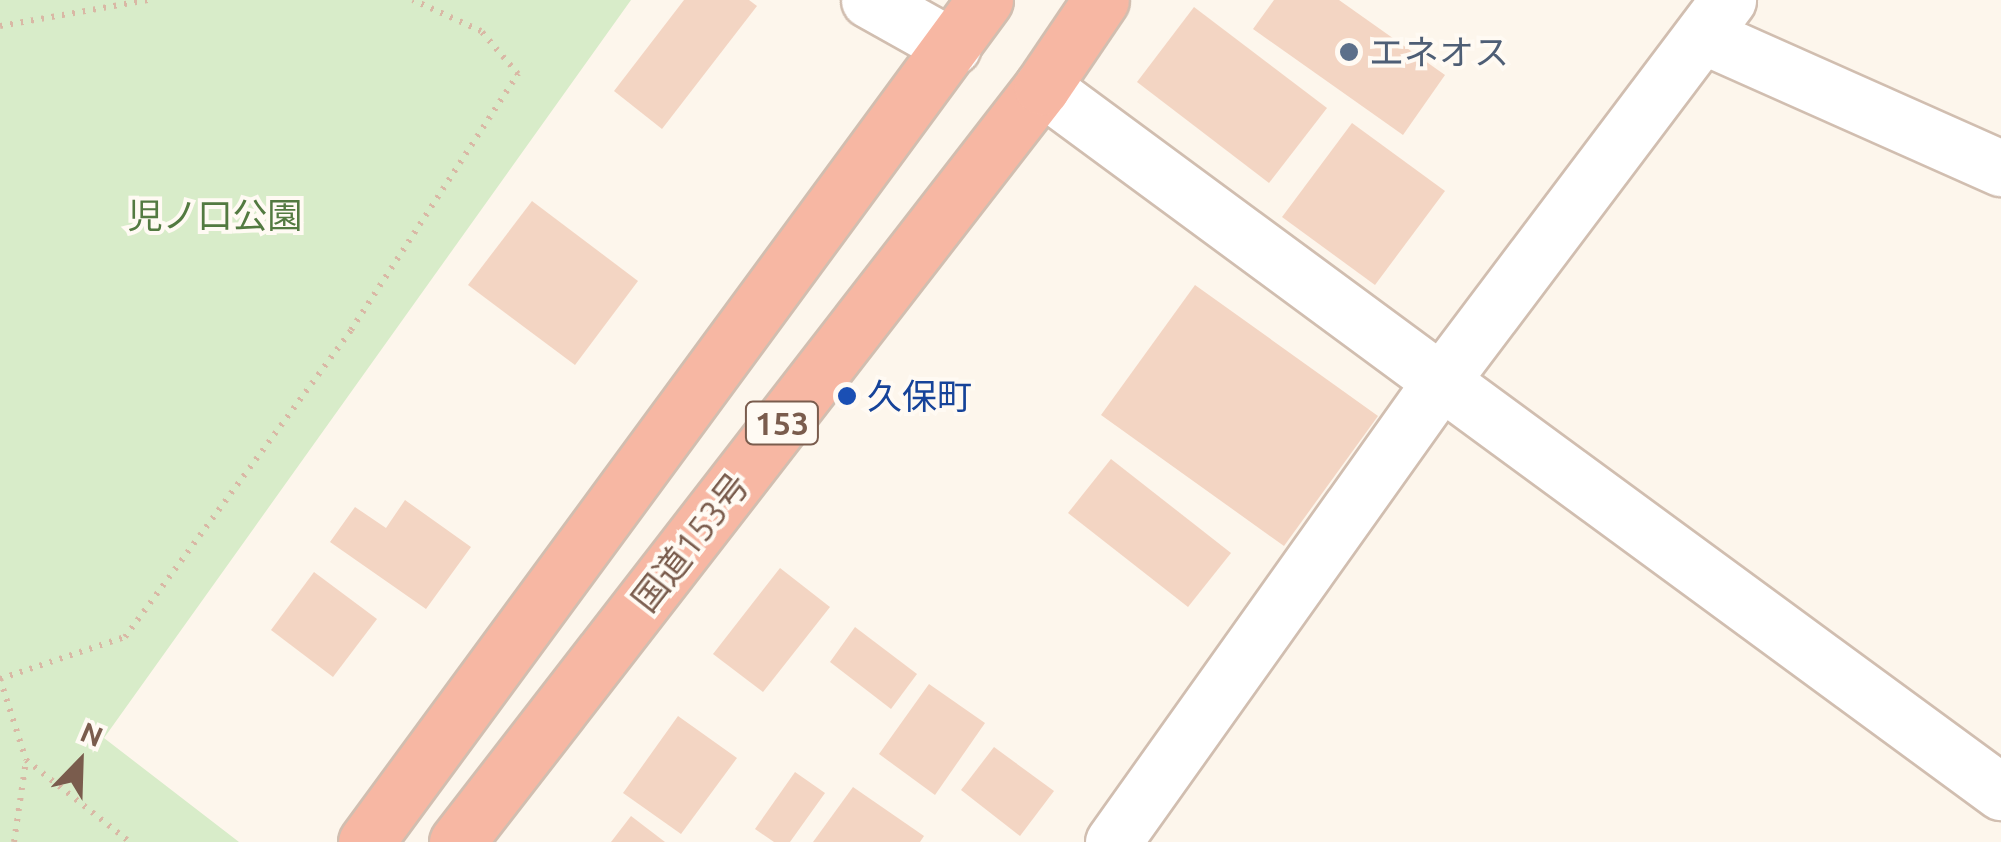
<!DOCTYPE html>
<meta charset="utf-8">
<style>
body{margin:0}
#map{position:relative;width:2001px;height:842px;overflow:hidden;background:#fdf6ec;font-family:Ubuntu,"Noto Sans JP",sans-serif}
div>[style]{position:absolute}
.green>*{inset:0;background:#d8ecc9}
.building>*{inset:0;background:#f3d5c3}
.path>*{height:6px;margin-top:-3px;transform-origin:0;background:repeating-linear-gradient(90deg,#d9b8a5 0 2.5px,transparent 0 10.5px)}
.roads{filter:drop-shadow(2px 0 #d1beb0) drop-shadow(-2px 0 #d1beb0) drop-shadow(0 2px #d1beb0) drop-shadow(0 -2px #d1beb0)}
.street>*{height:55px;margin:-27.5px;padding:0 27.5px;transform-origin:27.5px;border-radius:27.5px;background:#fff}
.secondary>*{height:55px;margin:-27.5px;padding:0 27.5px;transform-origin:27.5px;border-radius:27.5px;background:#fff}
.highway>*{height:55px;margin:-27.5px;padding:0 27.5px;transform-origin:27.5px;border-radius:27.5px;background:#f7b7a3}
.dots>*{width:28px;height:28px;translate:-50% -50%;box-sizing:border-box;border:5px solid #fffaf3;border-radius:50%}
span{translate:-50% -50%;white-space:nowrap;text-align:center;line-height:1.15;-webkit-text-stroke:8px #fffaf3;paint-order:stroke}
.shield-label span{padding:2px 8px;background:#fffaf3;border:2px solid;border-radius:8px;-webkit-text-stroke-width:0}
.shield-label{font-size:32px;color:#7a5c4d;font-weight:700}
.service-label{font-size:35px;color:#4e5e75}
.left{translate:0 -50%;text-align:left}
.park-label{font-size:35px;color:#537a41}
.transit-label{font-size:35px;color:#164399}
.street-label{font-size:35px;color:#7a5c4d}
.north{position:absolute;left:30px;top:712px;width:100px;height:100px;-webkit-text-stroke:8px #fffaf3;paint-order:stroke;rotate:23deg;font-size:28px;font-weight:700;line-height:40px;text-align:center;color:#7a5c4d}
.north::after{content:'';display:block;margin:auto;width:35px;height:45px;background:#7a5c4d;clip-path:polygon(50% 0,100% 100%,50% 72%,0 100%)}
</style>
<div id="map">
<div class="green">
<div style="clip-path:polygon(0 0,631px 0,104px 738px,239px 842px,0 842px)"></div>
</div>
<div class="building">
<div style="clip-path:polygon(684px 0,749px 0,757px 6px,662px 129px,614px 91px)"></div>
<div style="clip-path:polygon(1274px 0,1339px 0,1445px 75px,1403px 135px,1253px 29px)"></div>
<div style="clip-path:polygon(1194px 7px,1327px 108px,1269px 183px,1137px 82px)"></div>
<div style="clip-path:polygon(1352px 123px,1445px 191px,1375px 285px,1282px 217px)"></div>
<div style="clip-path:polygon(532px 201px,638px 281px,575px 365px,468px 285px)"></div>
<div style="clip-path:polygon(1195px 285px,1378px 416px,1284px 546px,1101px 415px)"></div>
<div style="clip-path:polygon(1111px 459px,1231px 553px,1188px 607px,1068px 513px)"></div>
<div style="clip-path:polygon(405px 500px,471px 547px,426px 609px,330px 542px,355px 507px,386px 528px)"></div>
<div style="clip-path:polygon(780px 568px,830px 607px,763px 692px,713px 654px)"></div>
<div style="clip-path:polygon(314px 572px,377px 619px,333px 677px,271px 630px)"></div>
<div style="clip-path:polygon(855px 627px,917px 674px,891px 709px,830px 662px)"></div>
<div style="clip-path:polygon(929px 684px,985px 723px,935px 795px,879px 754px)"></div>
<div style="clip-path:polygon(678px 716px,737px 758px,681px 834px,623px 793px)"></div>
<div style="clip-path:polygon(994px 747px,1054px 791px,1020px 836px,961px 790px)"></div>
<div style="clip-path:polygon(795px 772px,825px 793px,790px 842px,774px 842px,755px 829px)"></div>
<div style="clip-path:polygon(853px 787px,924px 836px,920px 842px,813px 842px)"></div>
<div style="clip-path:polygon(631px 816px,665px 842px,611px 842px)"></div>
</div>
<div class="path">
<div style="left:0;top:26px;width:150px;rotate:-10deg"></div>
<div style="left:0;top:679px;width:132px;rotate:-18.6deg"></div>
<div style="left:125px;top:637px;width:381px;rotate:-53.6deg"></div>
<div style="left:351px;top:330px;width:306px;rotate:-56.9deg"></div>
<div style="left:518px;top:74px;width:57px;rotate:-130.7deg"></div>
<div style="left:481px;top:31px;width:75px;rotate:-155.5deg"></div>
<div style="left:0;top:679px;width:85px;rotate:72.2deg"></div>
<div style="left:26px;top:760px;width:132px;rotate:38.3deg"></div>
<div style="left:14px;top:842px;width:82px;rotate:-81.6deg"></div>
</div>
<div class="roads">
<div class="street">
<div style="left:869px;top:0;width:96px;rotate:29.2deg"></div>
<div style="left:1704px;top:36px;width:325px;rotate:24deg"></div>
<div style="left:1441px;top:381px;width:695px;rotate:36.28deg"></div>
<div style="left:1113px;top:842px;width:566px;rotate:-54.57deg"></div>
<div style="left:1441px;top:381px;width:477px;rotate:-53deg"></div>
</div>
<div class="secondary">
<div style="left:1042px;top:87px;width:496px;rotate:36.4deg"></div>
</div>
<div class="highway">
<div style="left:366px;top:842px;width:1045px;rotate:-53.68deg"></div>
<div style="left:457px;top:842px;width:955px;rotate:-52.23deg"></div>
<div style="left:1042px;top:87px;width:105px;rotate:-55.9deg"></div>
</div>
</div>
<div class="dots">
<div style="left:1349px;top:52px;background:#5c6f8a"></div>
<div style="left:847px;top:396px;background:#1a4fb4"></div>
</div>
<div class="shield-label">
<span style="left:782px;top:423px">153</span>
</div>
<div class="service-label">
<span class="left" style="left:1369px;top:52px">エネオス</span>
</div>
<div class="park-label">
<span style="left:215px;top:215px">児ノ口公園</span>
</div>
<div class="transit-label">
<span class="left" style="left:867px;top:396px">久保町</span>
</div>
<div class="street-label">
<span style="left:690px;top:542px;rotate:-52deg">国道153号</span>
</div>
<div class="north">N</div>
</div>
